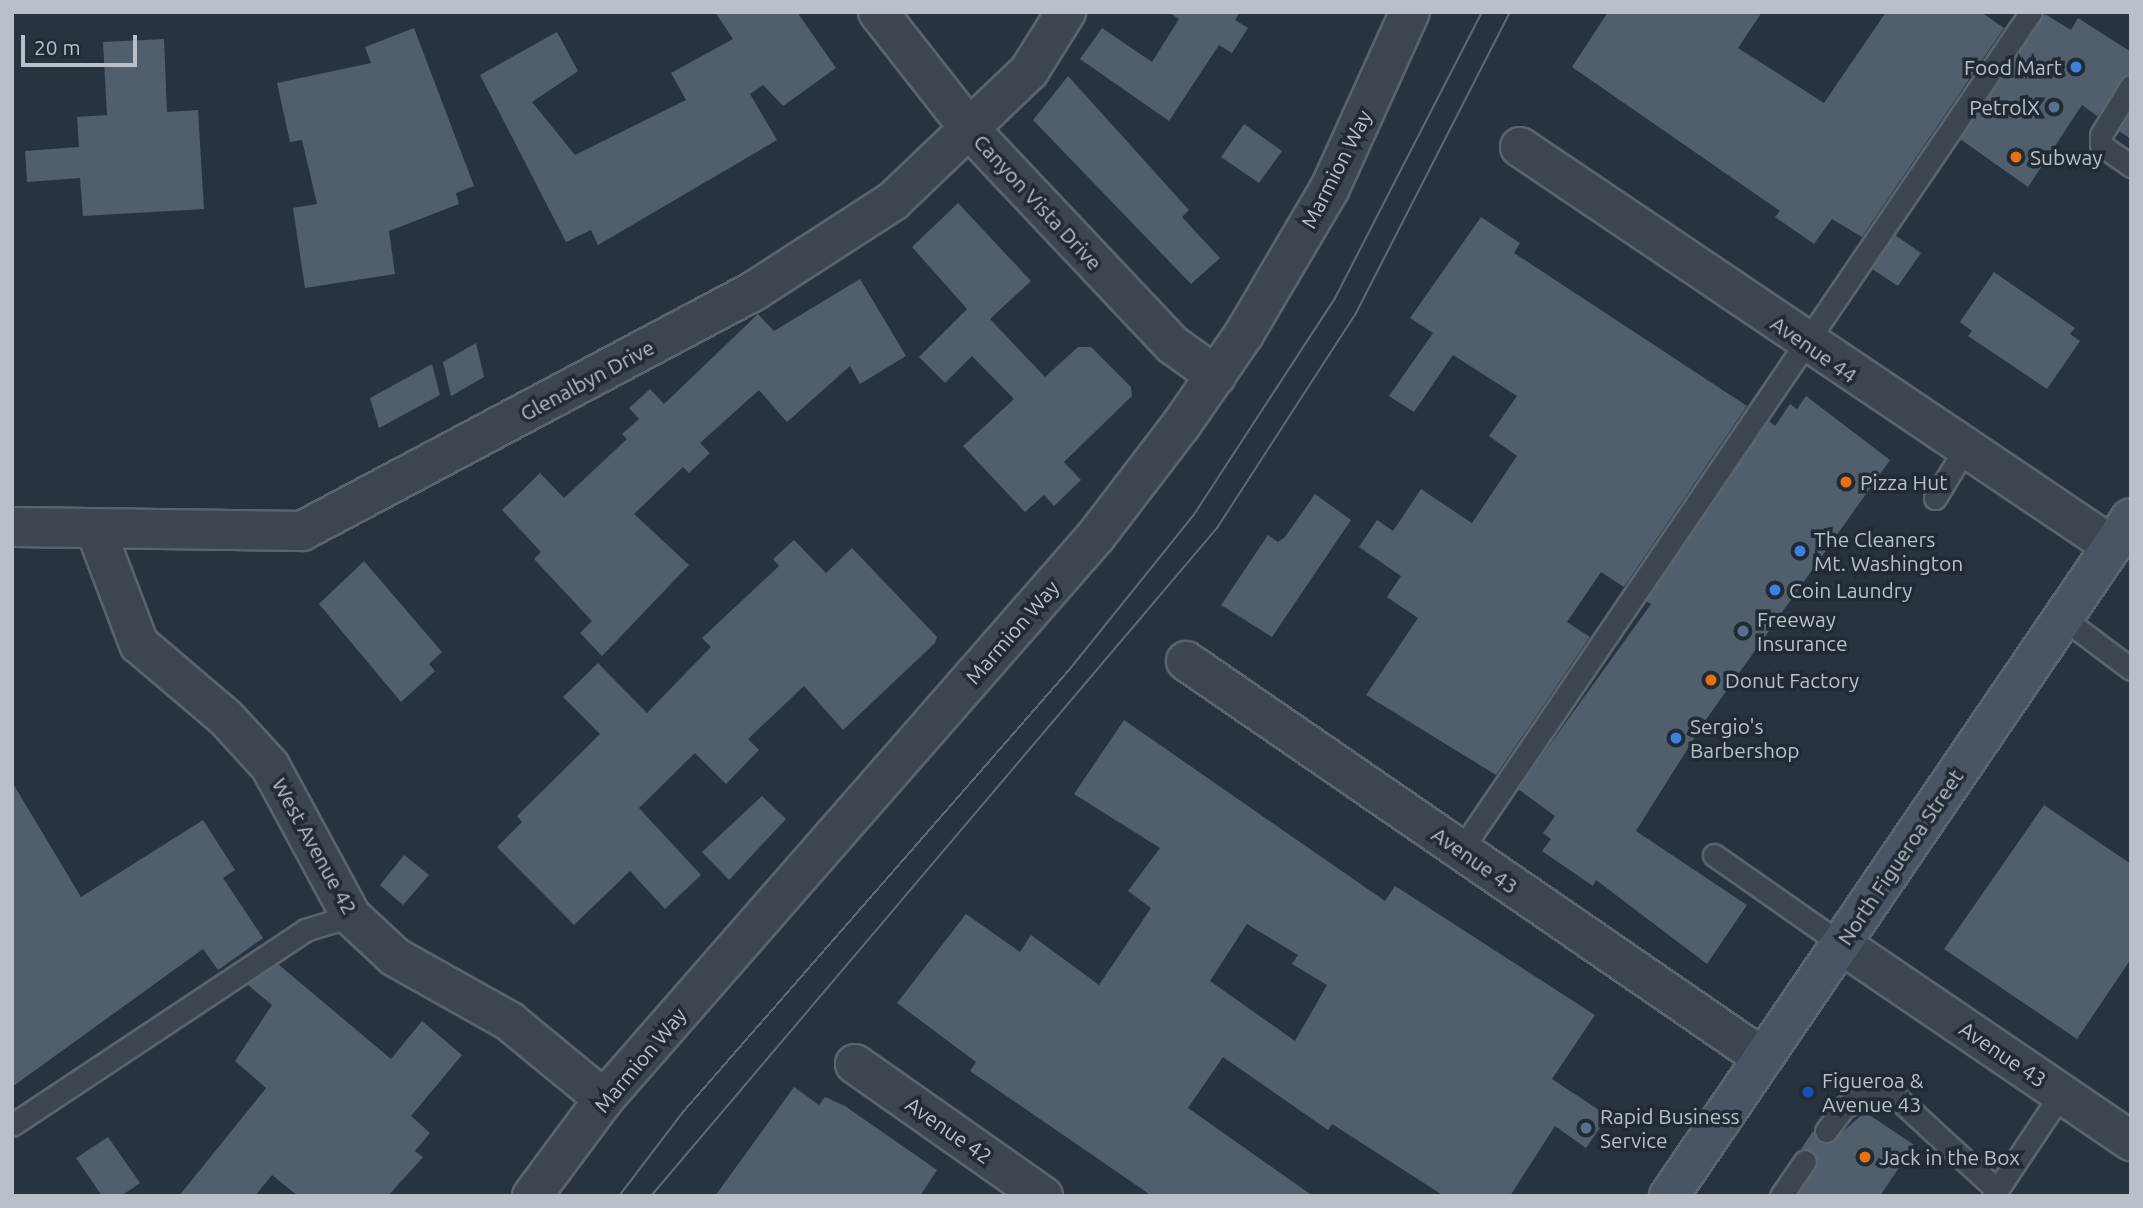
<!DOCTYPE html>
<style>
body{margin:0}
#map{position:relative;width:2143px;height:1208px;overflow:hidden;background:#273440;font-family:Ubuntu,sans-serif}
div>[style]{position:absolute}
.building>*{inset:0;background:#505f6b}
.roads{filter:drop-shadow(2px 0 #59646d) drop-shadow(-2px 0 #59646d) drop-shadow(0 2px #59646d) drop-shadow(0 -2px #59646d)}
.service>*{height:21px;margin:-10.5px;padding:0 10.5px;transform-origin:10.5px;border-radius:10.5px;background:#3b4650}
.minor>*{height:38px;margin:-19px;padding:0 19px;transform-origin:19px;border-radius:19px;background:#3b4650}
.tertiary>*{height:38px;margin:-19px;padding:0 19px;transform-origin:19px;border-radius:19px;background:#3b4650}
.secondary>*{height:38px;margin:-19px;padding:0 19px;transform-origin:19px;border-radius:19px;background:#495563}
.tram>*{height:2px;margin:-1px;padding:0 1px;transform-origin:1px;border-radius:1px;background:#5d6a76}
.dots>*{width:19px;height:19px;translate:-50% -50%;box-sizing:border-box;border:4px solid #202b35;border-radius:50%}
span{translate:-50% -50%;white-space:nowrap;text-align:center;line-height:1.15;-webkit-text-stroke:7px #202b35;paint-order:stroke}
.poi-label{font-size:21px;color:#b8c1ca}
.right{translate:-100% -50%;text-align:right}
.left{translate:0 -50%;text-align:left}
.street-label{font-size:21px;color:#b8c1ca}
.frame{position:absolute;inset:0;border:14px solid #b8c1ca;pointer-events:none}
.scale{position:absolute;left:21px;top:35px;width:116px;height:32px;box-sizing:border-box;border:4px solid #b8c1ca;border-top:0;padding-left:9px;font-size:21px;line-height:24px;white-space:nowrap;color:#b8c1ca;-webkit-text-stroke:5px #202b35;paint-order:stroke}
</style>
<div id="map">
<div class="building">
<div style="clip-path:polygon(715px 12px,797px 12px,836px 68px,783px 106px,763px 85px,750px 94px,777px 140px,598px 245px,591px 230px,566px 242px,480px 75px,557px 32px,578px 71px,532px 102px,575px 155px,686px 100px,671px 73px,733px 39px)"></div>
<div style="clip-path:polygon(1168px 12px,1240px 12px,1235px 20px,1248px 28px,1232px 53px,1219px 45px,1169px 121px,1080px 59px,1102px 28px,1152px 62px,1179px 19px)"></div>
<div style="clip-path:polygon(1608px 12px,1762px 12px,1738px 48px,1824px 103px,1886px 12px,1981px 12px,2004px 28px,1862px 237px,1832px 219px,1814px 244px,1775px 217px,1780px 211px,1572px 67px)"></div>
<div style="clip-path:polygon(2045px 14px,2071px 30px,2078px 18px,2131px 52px,2131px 73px,2097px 116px,2082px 105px,2028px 187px,1960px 139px)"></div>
<div style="clip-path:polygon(414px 28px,474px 186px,456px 193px,459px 204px,389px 231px,395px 274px,305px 288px,293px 208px,317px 204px,302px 140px,290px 142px,277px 83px,371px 63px,365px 47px)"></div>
<div style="clip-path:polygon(164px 39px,167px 112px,198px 110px,204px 209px,83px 216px,80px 178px,27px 182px,25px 151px,79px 147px,77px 117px,107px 115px,103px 42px)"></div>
<div style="clip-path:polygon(1068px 76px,1189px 210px,1182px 217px,1220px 258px,1191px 284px,1033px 120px)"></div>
<div style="clip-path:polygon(2131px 112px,2131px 139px,2119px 131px)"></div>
<div style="clip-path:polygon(1244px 124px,1282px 151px,1259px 183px,1221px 157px)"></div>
<div style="clip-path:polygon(958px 203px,1031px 281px,990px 319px,1045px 377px,1078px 347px,1091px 347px,1131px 387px,1132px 396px,1064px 462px,1081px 480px,1054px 506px,1044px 495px,1025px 512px,963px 446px,1014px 399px,972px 356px,945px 383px,919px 357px,967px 309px,912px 247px)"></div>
<div style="clip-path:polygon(1481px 217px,1520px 243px,1514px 253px,1747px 406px,1624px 587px,1601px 572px,1567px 622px,1590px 637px,1496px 775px,1366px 695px,1418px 618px,1387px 597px,1401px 576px,1359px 547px,1377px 520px,1393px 531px,1421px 489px,1472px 523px,1517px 456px,1489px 436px,1517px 396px,1453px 355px,1414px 412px,1389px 396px,1433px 333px,1410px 318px)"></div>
<div style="clip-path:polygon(1895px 235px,1921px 253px,1898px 286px,1872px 269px)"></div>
<div style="clip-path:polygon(1994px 272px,2075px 328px,2070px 334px,2080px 341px,2047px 389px,1968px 336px,1972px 331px,1960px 322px)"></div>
<div style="clip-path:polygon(860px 279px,906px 356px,860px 384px,850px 366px,787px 422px,759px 390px,700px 443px,710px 453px,689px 473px,683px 467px,634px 514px,689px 565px,602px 656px,580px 633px,592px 621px,534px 559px,541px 552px,502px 510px,540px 473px,564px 498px,627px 439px,622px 434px,639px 419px,629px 408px,650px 389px,664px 404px,758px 314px,774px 331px)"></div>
<div style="clip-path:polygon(476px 343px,484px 377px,451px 396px,443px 362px)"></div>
<div style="clip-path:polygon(432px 364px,440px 395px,379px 428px,370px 398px)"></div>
<div style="clip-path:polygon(1806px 396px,1890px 460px,1705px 721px,1636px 831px,1747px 905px,1707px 964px,1596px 880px,1593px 886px,1542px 851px,1551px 839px,1543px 833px,1555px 816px,1518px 789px,1651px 604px,1646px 601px,1769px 421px,1775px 426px,1790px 404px,1797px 409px)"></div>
<div style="clip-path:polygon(1315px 494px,1351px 520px,1272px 637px,1221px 605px,1268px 535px,1278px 542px,1285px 537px)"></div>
<div style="clip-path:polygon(794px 540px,826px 573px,852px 548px,937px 637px,935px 643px,843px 730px,804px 686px,748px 739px,759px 750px,726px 784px,695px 753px,639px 808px,701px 875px,665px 909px,630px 871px,574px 925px,497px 847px,522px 822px,517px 816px,600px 734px,563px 697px,598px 663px,647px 713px,711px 647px,702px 638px,779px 566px,773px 559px)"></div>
<div style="clip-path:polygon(364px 561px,442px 652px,429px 664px,435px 671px,401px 702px,319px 604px)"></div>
<div style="clip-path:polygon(evenodd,1124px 720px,1385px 901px,1395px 886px,1595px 1015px,1552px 1079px,1608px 1116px,1586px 1148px,1555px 1126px,1510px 1196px,1444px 1196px,1332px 1124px,1328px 1130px,1223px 1057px,1188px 1108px,1313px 1196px,1152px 1196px,970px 1071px,976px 1062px,897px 1003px,966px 914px,1020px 952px,1031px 935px,1099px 985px,1151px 908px,1128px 891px,1160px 848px,1074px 794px,1124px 720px,1247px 924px,1298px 955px,1292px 964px,1327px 985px,1295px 1041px,1210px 981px,1247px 924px)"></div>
<div style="clip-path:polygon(12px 782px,81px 897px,203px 820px,235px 870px,223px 878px,263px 938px,218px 970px,203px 949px,12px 1087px)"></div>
<div style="clip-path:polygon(762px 796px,786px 819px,729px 880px,702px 852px)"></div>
<div style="clip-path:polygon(2044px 805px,2131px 864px,2131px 959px,2077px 1039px,1944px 949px)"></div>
<div style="clip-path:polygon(404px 855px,429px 875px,403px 905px,380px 885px)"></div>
<div style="clip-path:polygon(278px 964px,391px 1059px,422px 1021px,462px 1055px,411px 1116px,430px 1133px,415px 1151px,423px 1157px,388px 1196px,298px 1196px,272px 1175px,255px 1196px,179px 1196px,266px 1088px,235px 1061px,272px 1005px,247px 984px)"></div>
<div style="clip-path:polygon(794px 1087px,819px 1105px,825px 1097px,845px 1106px,937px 1170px,920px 1196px,715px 1196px)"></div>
<div style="clip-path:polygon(1865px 1112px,1914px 1145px,1880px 1196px,1797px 1196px,1818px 1163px,1813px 1151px,1801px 1149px,1813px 1131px,1819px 1142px,1830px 1143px)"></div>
<div style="clip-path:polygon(108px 1137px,140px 1183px,121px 1196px,102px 1196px,76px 1158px)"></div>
</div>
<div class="roads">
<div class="service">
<div style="left:2131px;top:86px;width:57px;rotate:121.5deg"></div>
<div style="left:2101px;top:135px;width:10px;rotate:90deg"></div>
<div style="left:2101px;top:145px;width:37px;rotate:35deg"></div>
<div style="left:1935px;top:498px;width:54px;rotate:-58.7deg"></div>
<div style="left:2063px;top:618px;width:85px;rotate:36.9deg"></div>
<div style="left:1461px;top:850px;width:1013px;rotate:-55.78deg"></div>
<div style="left:1714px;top:855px;width:155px;rotate:35deg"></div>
<div style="left:12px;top:1125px;width:352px;rotate:-33.6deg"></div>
<div style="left:305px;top:930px;width:48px;rotate:-16.9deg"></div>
<div style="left:1826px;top:1131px;width:30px;rotate:-53deg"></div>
<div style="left:1844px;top:1107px;width:25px;rotate:-26deg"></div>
<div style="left:1867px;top:1096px;width:30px;rotate:4deg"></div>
<div style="left:1897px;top:1098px;width:136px;rotate:42.6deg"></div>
<div style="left:1781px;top:1196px;width:42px;rotate:-55.6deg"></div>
<div style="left:1993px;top:1196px;width:123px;rotate:-56.3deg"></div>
</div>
<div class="minor">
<div style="left:878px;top:12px;width:152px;rotate:51.9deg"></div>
<div style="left:972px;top:132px;width:293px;rotate:46.7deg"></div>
<div style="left:1173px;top:345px;width:53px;rotate:35.8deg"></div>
<div style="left:1520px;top:147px;width:714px;rotate:33.98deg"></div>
<div style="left:12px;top:527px;width:290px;rotate:0.8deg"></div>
<div style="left:302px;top:531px;width:512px;rotate:-27.97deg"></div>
<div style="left:754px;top:291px;width:166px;rotate:-32.9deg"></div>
<div style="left:893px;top:201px;width:188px;rotate:-43.7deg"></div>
<div style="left:1029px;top:71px;width:70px;rotate:-57.9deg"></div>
<div style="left:96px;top:531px;width:121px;rotate:69.2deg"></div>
<div style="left:139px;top:644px;width:114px;rotate:40.4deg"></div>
<div style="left:226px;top:718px;width:65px;rotate:47.5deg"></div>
<div style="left:270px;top:766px;width:170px;rotate:61.6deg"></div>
<div style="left:351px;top:916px;width:60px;rotate:43deg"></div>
<div style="left:395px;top:957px;width:131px;rotate:29.3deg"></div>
<div style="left:509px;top:1021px;width:123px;rotate:39.4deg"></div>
<div style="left:1186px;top:661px;width:700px;rotate:34.53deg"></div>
<div style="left:855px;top:1064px;width:230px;rotate:35.1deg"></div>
</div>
<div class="tertiary">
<div style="left:1841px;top:944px;width:351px;rotate:34.2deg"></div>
<div style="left:532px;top:1196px;width:121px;rotate:-53.4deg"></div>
<div style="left:604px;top:1099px;width:748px;rotate:-48.85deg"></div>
<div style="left:1096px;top:536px;width:140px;rotate:-52.6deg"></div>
<div style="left:1181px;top:425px;width:111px;rotate:-55.3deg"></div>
<div style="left:1244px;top:334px;width:169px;rotate:-59.5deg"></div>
<div style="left:1330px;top:188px;width:193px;rotate:-65.6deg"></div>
</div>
<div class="secondary">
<div style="left:1669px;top:1196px;width:820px;rotate:-55.73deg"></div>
</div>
</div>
<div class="tram">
<div style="left:619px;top:1196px;width:106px;rotate:-52.7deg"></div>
<div style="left:683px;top:1112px;width:587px;rotate:-48.87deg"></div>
<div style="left:1069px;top:670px;width:198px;rotate:-51.2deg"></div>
<div style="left:1193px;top:516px;width:258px;rotate:-56.9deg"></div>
<div style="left:1334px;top:300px;width:324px;rotate:-62.8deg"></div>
<div style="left:651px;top:1196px;width:876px;rotate:-49.73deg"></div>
<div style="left:1217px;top:528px;width:254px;rotate:-57.1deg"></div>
<div style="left:1355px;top:315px;width:340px;rotate:-62.9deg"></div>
</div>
<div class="dots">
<div style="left:2076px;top:67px;background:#3f7fe0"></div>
<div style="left:2054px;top:107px;background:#5c6f8a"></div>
<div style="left:2016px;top:157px;background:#e8710a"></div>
<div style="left:1846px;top:482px;background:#e8710a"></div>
<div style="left:1800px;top:551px;background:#3f7fe0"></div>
<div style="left:1775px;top:590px;background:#3f7fe0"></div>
<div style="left:1743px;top:631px;background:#5c6f8a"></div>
<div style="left:1711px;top:680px;background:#e8710a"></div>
<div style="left:1676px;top:738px;background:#3f7fe0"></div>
<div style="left:1808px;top:1092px;background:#1a4fb4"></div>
<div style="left:1586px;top:1128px;background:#5c6f8a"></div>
<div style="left:1865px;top:1157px;background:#e8710a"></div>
</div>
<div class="poi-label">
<span class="right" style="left:2062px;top:67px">Food Mart</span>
<span class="right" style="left:2040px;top:107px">PetrolX</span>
<span class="left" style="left:2030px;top:157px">Subway</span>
<span class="left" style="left:1860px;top:482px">Pizza Hut</span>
<span class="left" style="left:1814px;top:551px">The Cleaners<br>Mt. Washington</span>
<span class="left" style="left:1789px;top:590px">Coin Laundry</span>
<span class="left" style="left:1757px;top:631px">Freeway<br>Insurance</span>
<span class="left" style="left:1725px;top:680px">Donut Factory</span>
<span class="left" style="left:1690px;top:738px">Sergio's<br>Barbershop</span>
<span class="left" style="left:1822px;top:1092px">Figueroa &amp;<br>Avenue 43</span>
<span class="left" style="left:1600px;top:1128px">Rapid Business<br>Service</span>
<span class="left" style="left:1879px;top:1157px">Jack in the Box</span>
</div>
<div class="street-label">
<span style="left:1336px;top:169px;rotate:-63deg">Marmion Way</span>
<span style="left:1038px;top:202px;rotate:47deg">Canyon Vista Drive</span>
<span style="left:1814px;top:349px;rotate:35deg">Avenue 44</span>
<span style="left:587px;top:380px;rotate:-28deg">Glenalbyn Drive</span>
<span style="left:1012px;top:632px;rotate:-49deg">Marmion Way</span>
<span style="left:315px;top:846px;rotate:61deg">West Avenue 42</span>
<span style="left:1900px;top:857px;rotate:-56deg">North Figueroa Street</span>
<span style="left:1475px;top:860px;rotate:35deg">Avenue 43</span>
<span style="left:2003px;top:1054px;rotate:34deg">Avenue 43</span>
<span style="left:640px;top:1060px;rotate:-50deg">Marmion Way</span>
<span style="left:949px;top:1130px;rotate:35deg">Avenue 42</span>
</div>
<div class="frame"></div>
<div class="scale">20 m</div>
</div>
